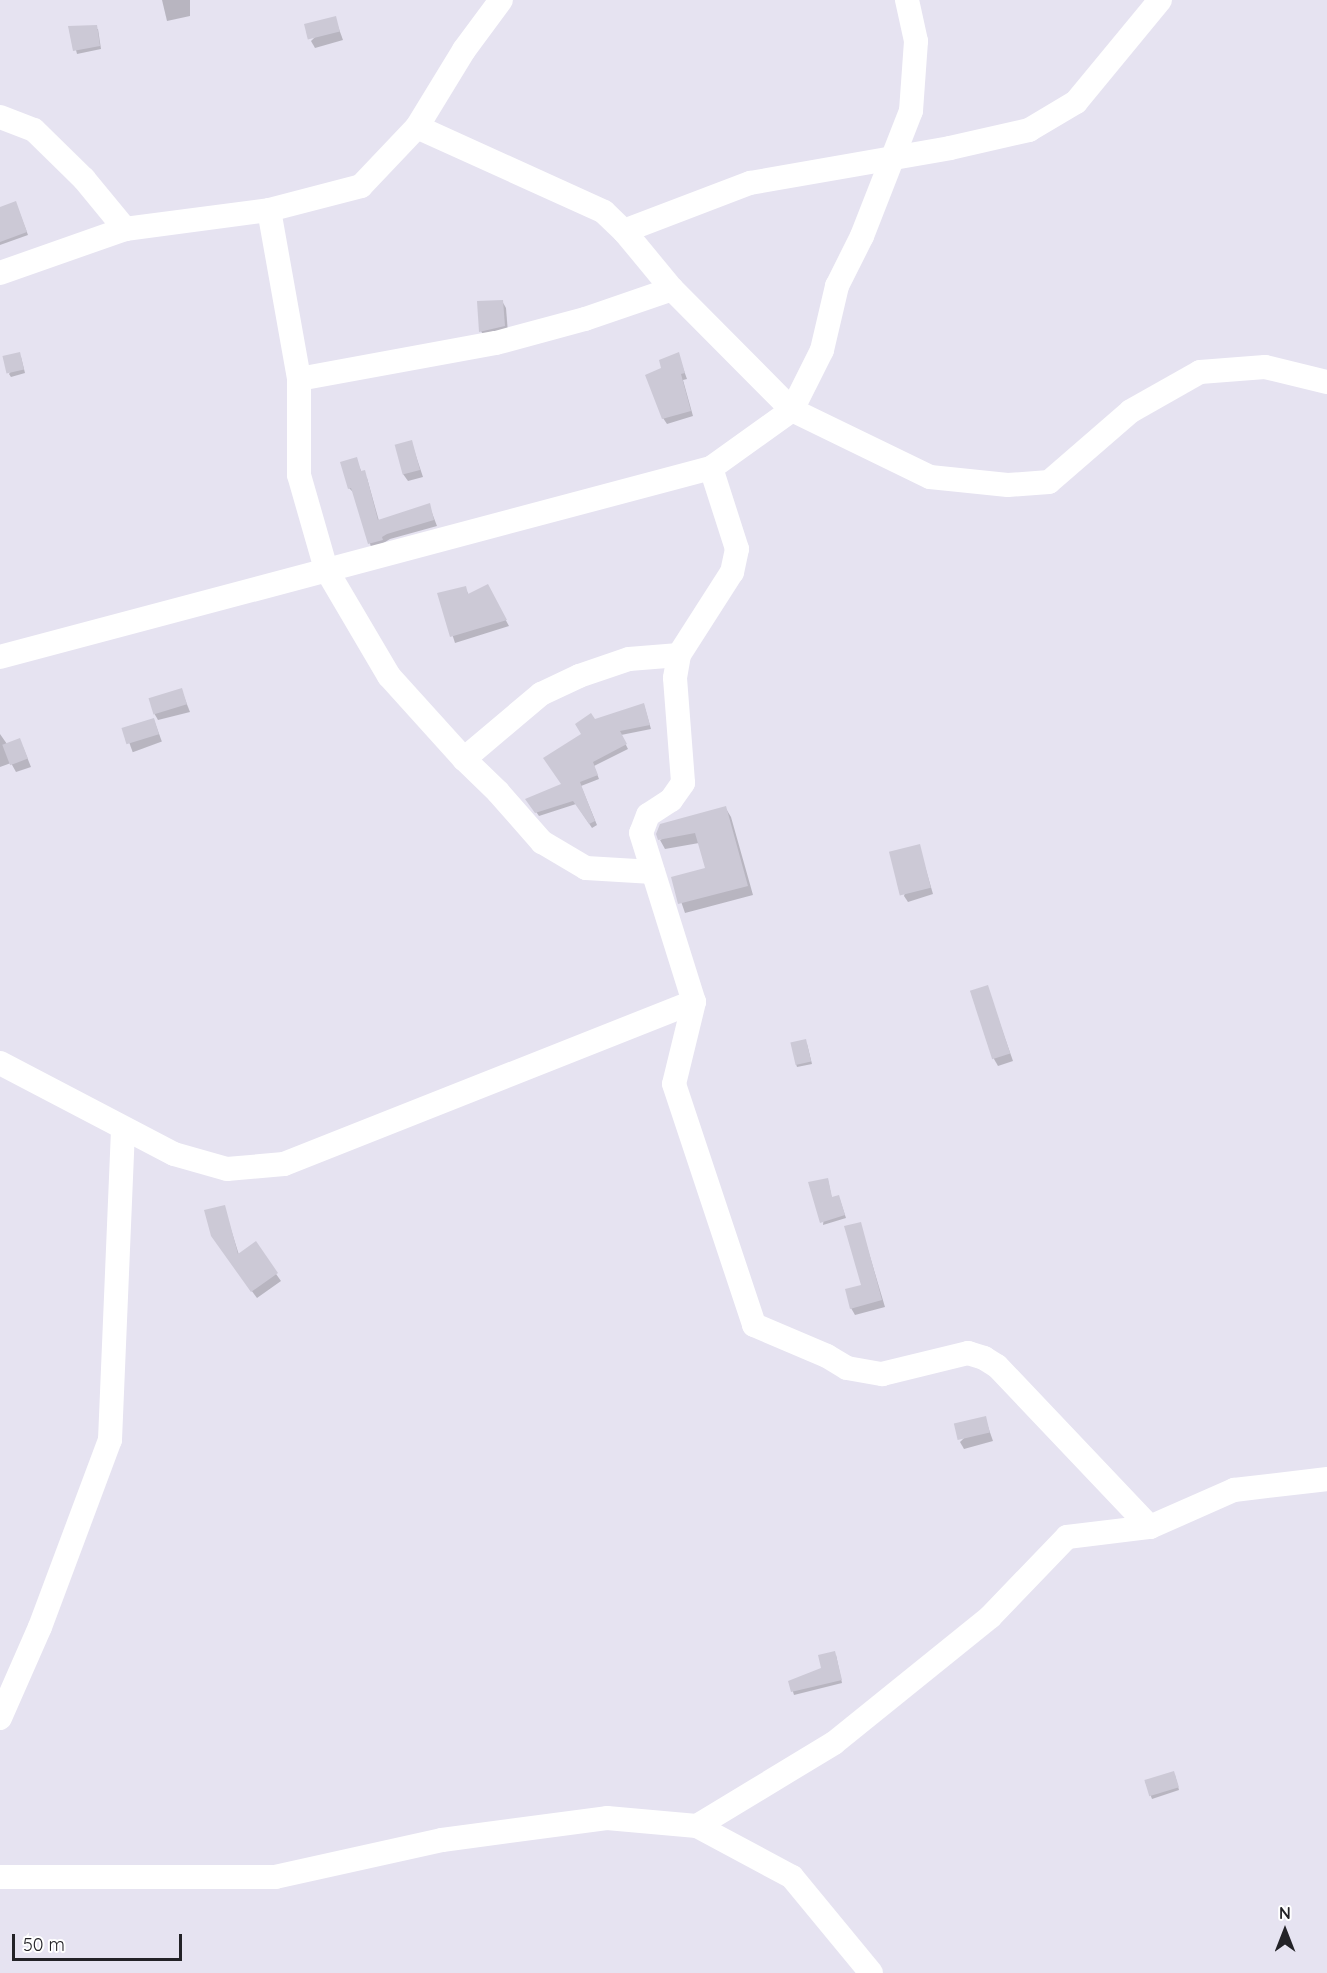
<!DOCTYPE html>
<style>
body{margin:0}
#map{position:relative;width:1327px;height:1973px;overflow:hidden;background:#e6e3f1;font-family:Quicksand,sans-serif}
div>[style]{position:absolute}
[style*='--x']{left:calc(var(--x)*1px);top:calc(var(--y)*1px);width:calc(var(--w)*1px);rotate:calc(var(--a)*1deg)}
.shadow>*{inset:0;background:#0003;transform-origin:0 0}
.building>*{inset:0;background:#ccc9d6;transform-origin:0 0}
.minor>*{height:24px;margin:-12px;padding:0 12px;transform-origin:12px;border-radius:12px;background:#fff}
span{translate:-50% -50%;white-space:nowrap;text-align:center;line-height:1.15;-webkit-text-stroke:4.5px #fff;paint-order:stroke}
.north{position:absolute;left:1255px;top:1901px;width:60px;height:60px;-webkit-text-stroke:4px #fff;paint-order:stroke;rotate:0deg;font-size:16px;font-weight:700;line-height:24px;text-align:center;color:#232227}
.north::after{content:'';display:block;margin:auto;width:21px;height:27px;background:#232227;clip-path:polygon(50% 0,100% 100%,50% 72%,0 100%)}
.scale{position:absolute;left:12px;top:1934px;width:170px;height:27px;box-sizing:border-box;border:3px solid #232227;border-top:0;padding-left:8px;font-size:18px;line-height:21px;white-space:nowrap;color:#232227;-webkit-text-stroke:4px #fff;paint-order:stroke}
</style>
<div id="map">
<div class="shadow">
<i style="clip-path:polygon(162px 0,190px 0,190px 16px,167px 21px)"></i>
<i style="clip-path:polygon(335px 18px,343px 40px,315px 48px,311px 41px)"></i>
<i style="clip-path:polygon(70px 27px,98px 29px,101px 49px,77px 54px)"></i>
<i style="clip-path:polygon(17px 206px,28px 235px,0 245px,0 208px)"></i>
<i style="clip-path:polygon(502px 301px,506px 308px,508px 333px,485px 338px,481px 331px)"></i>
<i style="clip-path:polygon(678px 354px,687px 379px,683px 380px,693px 416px,667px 424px,663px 418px)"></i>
<i style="clip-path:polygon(21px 357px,25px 373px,11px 377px,9px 374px)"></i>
<i style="clip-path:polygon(411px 441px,423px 477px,408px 481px,403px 474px)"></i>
<i style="clip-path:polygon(356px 459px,362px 473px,367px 478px,379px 521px,429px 505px,437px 526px,390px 539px,372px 550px,354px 493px,349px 488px)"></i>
<i style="clip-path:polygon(487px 586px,509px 626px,455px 643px,439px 594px,465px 588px,469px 595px)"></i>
<i style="clip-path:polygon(181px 689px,190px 712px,158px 720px,154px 713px)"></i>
<i style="clip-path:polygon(644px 705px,651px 729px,621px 735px,628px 749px,594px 766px,599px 779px,581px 786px,597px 825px,592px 828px,576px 804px,539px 816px,530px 803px,563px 785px,583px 734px)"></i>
<i style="left:154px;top:720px;width:23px;height:31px;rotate:70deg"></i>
<i style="clip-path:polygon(0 734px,7px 744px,23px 747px,31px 767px,16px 772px,11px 763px,0 767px)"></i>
<i style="clip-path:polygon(725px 807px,731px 817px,753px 895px,685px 913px,673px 878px,706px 869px,699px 843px,665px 849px,660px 840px)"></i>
<i style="clip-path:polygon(919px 846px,933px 894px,908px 902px,904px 896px)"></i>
<i style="clip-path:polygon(987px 987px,1013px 1061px,998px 1066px,994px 1059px)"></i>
<i style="clip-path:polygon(807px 1044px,812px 1064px,797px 1067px,796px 1064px)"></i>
<i style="clip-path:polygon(828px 1180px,832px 1199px,840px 1200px,846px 1218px,823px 1225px)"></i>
<i style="clip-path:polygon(224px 1207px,239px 1255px,255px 1244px,281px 1281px,257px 1298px,217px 1243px)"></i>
<i style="clip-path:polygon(860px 1223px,885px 1307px,855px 1315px,851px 1308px,862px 1286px)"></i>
<i style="clip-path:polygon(985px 1418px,993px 1441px,964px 1449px,960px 1442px)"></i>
<i style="clip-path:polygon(836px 1655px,842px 1683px,794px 1695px,790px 1682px,823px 1669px)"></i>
<i style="clip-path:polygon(1175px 1775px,1179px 1790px,1152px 1799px,1145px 1781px)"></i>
</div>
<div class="building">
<i style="left:336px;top:16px;width:16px;height:33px;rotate:76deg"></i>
<i style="clip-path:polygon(97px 25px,100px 46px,73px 51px,68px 26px)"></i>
<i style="clip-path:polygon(16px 201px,27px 232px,0 242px,0 207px)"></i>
<i style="clip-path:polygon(503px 300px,505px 326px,479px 332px,477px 301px)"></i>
<i style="left:20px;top:352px;width:18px;height:18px;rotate:77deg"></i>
<i style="clip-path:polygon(679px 352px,685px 373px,681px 374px,691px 411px,662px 419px,645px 375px,661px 368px,659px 360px)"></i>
<i style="left:412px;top:440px;width:31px;height:18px;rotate:75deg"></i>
<i style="clip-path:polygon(357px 457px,361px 471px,365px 470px,378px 520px,430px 503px,434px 520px,387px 534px,382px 537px,383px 540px,368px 544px,351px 488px,348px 489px,340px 462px)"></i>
<i style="clip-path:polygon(488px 584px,507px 620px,450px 637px,437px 593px,466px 586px,468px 594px)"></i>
<i style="left:182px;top:688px;width:17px;height:35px;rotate:73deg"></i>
<i style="clip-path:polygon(644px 703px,650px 725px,620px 731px,627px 744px,593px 762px,598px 775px,580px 782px,595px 821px,589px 824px,573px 801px,535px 813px,525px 799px,561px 784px,543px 758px,581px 734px,575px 724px,591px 713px,595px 719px)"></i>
<i style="left:154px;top:718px;width:17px;height:34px;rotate:73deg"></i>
<i style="left:20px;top:738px;width:22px;height:19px;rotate:69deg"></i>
<i style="clip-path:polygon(726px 806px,748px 886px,678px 904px,671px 877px,705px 868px,695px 833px,658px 840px,656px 834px,660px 824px)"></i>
<i style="left:920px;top:844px;width:45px;height:32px;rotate:76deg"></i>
<i style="left:988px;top:985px;width:72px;height:19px;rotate:72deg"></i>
<i style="left:806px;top:1039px;width:23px;height:16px;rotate:77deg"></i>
<i style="clip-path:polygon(828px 1178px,832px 1197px,839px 1195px,845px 1215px,820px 1223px,808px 1182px)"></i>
<i style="clip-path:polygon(225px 1205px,238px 1254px,256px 1241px,278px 1273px,251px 1292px,211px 1236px,204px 1210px)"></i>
<i style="clip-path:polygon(861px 1222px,882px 1300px,850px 1309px,845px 1289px,861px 1285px,844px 1226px)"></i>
<i style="left:986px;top:1416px;width:17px;height:33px;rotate:77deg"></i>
<i style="clip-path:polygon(835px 1651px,842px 1680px,791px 1692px,788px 1681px,821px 1668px,818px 1655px)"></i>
<i style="left:1174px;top:1771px;width:17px;height:31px;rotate:73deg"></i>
</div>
<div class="minor">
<i style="--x:0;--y:117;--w:36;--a:21"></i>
<i style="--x:34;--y:130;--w:70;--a:44.4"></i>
<i style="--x:84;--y:179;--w:65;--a:50.6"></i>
<i style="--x:417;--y:127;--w:90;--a:-58.6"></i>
<i style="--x:464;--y:50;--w:62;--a:-53.5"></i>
<i style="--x:269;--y:210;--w:172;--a:79.9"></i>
<i style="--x:299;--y:379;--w:96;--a:90"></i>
<i style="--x:299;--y:475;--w:98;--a:74"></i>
<i style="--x:326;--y:569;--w:124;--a:59.5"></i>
<i style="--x:389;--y:676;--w:112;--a:47.9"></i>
<i style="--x:464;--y:759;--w:47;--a:44.1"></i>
<i style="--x:498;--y:792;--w:67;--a:48.7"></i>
<i style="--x:542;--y:842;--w:51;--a:30.6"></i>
<i style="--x:586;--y:868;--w:67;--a:3.4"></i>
<i style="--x:624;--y:231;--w:135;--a:-20.9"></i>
<i style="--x:750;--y:183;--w:203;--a:-9.9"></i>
<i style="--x:950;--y:148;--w:81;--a:-12.8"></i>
<i style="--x:1029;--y:130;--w:55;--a:-30.8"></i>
<i style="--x:1076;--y:102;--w:132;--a:-50.5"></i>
<i style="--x:0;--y:273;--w:133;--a:-19.4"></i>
<i style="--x:125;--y:229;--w:145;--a:-7.5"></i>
<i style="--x:269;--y:210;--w:95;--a:-14.6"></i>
<i style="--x:361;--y:186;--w:81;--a:-46.5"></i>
<i style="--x:417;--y:127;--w:205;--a:24.4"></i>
<i style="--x:604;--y:212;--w:28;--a:44"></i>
<i style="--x:624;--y:231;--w:75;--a:50.4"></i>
<i style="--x:672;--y:289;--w:170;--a:45.2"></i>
<i style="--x:792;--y:410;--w:153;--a:25.9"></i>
<i style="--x:930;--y:477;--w:78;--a:5.9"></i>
<i style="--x:1008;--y:485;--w:41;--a:-4.2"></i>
<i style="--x:1049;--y:482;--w:108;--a:-40.9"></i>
<i style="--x:1131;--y:411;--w:79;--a:-29.5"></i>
<i style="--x:1200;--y:372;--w:65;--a:-4.4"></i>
<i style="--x:1265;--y:367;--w:64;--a:13.6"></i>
<i style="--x:299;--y:379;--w:200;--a:-10.4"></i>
<i style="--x:496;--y:343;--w:92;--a:-15.1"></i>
<i style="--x:585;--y:319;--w:92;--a:-19"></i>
<i style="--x:711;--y:468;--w:85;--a:72.2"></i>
<i style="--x:737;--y:549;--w:24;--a:102"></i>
<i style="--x:732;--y:572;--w:98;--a:122.6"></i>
<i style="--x:679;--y:655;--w:23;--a:100"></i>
<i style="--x:675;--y:678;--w:105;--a:85.6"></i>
<i style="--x:683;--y:783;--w:21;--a:125"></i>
<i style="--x:671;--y:800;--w:27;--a:147"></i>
<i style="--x:648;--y:815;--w:19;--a:111"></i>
<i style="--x:641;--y:833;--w:177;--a:72.6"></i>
<i style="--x:694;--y:1002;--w:84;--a:103.7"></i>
<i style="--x:674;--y:1084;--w:254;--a:71.6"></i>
<i style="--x:754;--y:1325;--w:79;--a:23"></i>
<i style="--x:827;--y:1356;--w:23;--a:31"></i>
<i style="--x:847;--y:1368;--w:36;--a:10"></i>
<i style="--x:882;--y:1374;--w:89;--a:-13.7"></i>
<i style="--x:968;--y:1353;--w:17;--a:17"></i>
<i style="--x:984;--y:1358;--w:15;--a:32"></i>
<i style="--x:997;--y:1366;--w:222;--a:46.5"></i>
<i style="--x:0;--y:657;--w:736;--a:-14.89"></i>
<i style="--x:711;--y:468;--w:100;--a:-35.6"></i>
<i style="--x:792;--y:410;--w:67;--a:-63.4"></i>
<i style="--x:822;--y:350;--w:66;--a:-76.8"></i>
<i style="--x:837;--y:286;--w:56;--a:-63.4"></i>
<i style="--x:862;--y:236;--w:134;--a:-68.6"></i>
<i style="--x:911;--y:111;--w:70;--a:-85.9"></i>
<i style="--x:916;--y:41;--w:42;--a:-102.4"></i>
<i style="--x:464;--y:759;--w:101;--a:-40.2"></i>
<i style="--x:541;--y:694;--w:42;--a:-25.3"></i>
<i style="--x:579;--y:676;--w:53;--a:-18.8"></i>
<i style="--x:629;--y:659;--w:50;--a:-4.6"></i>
<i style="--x:0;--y:1063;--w:196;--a:27.6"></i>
<i style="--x:174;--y:1154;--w:55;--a:15.8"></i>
<i style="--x:227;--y:1169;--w:57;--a:-5"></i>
<i style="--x:284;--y:1164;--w:441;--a:-21.6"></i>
<i style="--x:0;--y:1718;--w:99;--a:-66.3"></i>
<i style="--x:40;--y:1627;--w:200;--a:-69.5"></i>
<i style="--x:110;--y:1440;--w:311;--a:-87.6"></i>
<i style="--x:697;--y:1826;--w:160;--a:-31.2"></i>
<i style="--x:834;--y:1743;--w:201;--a:-38.9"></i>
<i style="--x:990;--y:1617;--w:111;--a:-46.1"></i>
<i style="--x:1067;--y:1537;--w:84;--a:-6.9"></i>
<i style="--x:1150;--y:1527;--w:92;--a:-23.8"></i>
<i style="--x:1234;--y:1490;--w:94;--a:-6.7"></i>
<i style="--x:0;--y:1877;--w:275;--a:0"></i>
<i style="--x:275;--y:1877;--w:171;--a:-12.5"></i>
<i style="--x:442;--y:1840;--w:166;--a:-7.6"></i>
<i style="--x:607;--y:1818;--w:90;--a:5.1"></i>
<i style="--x:697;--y:1826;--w:108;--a:28.2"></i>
<i style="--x:792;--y:1877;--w:124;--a:50.5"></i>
</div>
<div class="north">N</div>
<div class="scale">50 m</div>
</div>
